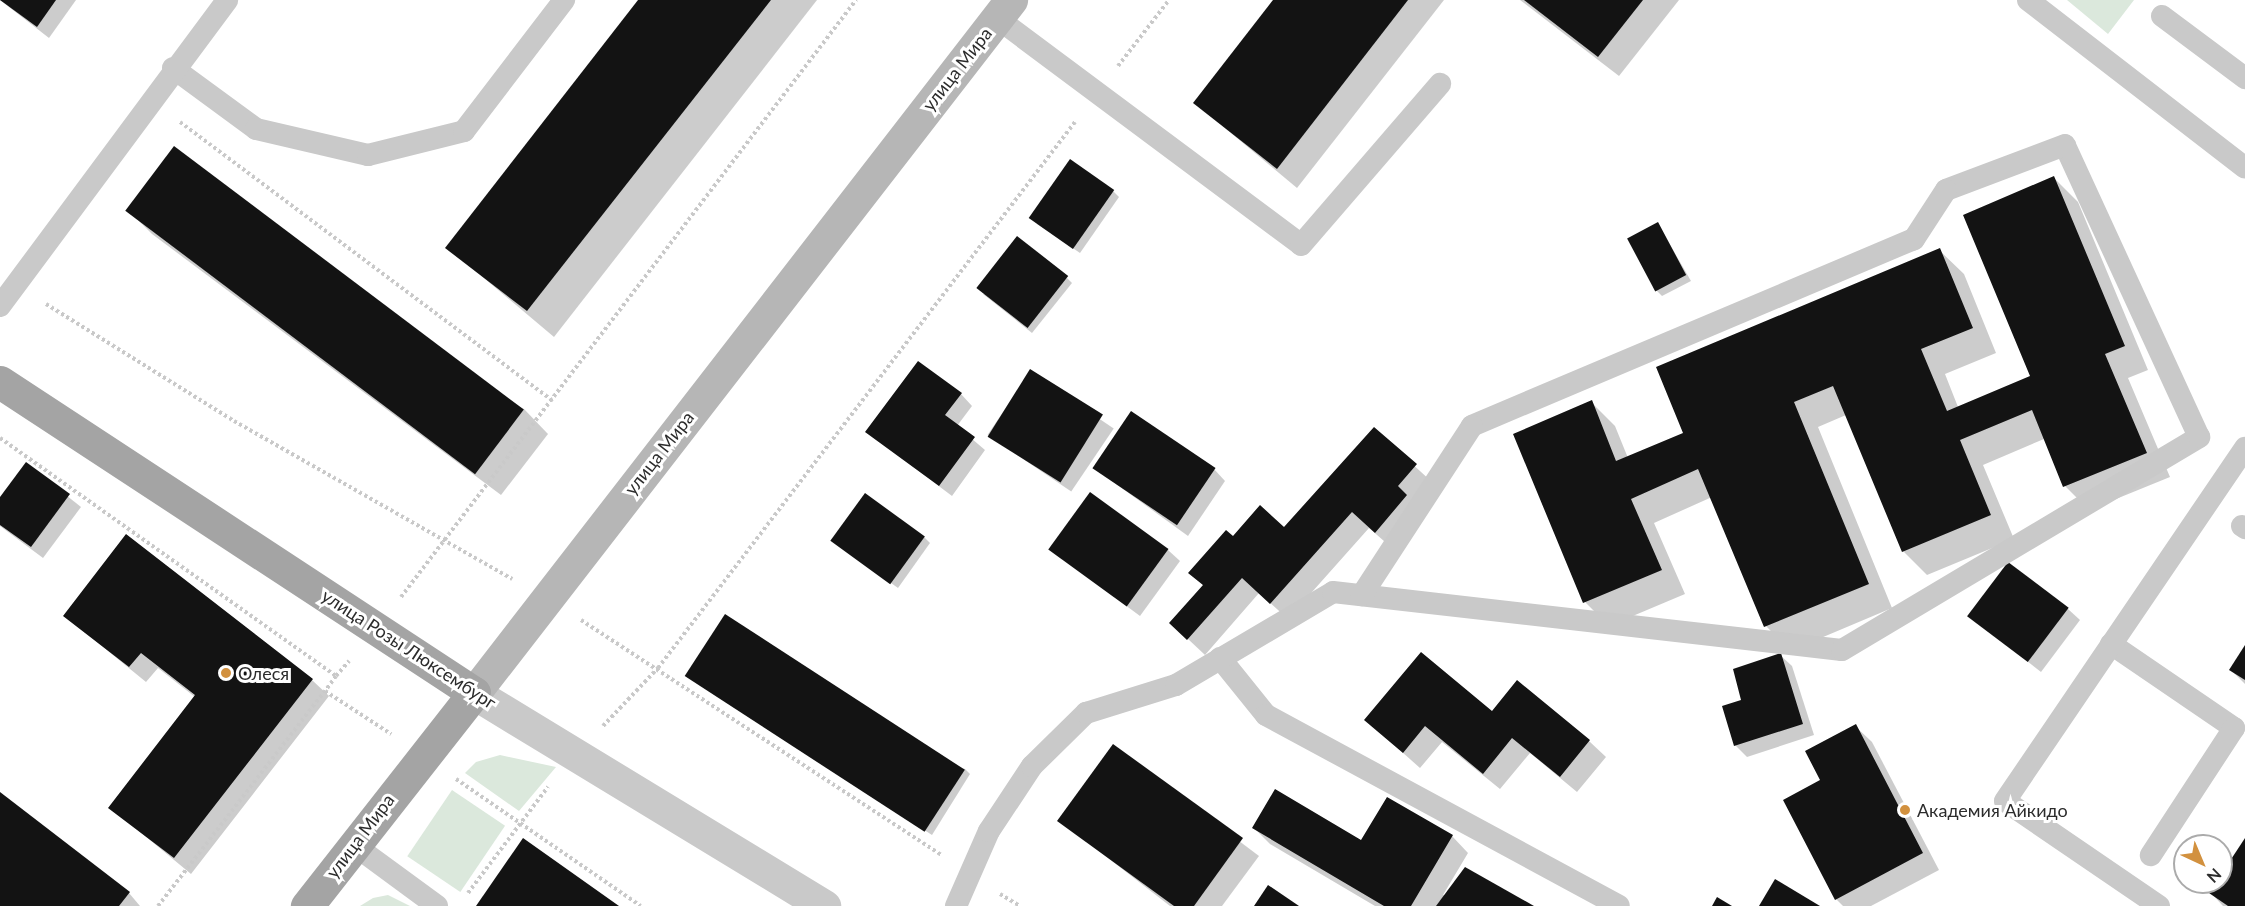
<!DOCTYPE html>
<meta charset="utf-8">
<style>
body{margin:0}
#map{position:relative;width:2245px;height:906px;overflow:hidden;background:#fff;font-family:Lato,sans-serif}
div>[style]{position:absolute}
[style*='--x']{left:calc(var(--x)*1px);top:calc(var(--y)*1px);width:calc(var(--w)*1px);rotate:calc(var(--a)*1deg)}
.green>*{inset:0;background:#dbe8dc;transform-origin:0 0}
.shadow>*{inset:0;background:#0003;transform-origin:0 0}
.building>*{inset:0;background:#131313;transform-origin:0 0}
.path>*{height:4px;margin-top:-2px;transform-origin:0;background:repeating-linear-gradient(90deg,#c9c9c9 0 3px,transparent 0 6px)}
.service>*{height:22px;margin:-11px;padding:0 11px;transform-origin:11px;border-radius:11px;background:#c9c9c9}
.tertiary>*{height:33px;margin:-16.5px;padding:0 16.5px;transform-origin:16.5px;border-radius:16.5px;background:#c9c9c9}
.secondary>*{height:33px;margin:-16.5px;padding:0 16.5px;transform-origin:16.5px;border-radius:16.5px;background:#b6b6b6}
.primary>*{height:33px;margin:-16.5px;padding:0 16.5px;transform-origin:16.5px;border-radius:16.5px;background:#a4a4a4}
.dots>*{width:16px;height:16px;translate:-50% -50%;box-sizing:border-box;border:3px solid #fff;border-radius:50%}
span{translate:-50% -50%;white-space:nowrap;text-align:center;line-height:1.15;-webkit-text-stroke:6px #fff;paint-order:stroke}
.street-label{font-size:18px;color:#2c2c2c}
.poi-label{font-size:18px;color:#2c2c2c}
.left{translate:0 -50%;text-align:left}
.north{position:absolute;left:2173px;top:834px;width:60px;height:60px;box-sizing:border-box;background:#fff;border:2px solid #ababab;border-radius:50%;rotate:136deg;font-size:16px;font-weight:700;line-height:24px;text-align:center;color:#2c2c2c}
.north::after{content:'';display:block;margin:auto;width:21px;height:27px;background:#d2913f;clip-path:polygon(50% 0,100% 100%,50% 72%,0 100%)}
</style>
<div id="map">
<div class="green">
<i style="clip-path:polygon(2067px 0,2134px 0,2108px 34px)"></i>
<i style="clip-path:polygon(500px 755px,556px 767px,519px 811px,465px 773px,476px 762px)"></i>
<i style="left:452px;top:790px;width:64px;height:80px;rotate:34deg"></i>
<i style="clip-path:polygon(388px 895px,410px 906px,360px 906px,373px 898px)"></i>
</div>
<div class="shadow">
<i style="clip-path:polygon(0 0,76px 0,49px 38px)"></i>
<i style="clip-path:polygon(640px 0,817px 0,554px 337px,447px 247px)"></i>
<i style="clip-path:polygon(1275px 0,1444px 0,1297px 188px,1195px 103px)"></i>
<i style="clip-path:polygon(1520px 0,1679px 0,1619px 76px)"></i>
<i style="clip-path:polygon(2054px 178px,2078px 202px,2148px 370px,2128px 378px,2170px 477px,2089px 510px,2065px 486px,2044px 439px,1983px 465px,2014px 539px,1927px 575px,1903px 551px,1846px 415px,1818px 427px,1892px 608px,1790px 651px,1766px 626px,1712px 497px,1654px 523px,1685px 594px,1609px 626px,1585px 602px,1591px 402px,1615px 426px,1628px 458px,1685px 434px,1939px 250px,1964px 274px,1996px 353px,1945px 374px,1958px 407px,2032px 377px)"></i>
<i style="clip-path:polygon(1113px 191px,1119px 197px,1080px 253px,1037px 224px)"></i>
<i style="clip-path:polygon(128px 210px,524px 409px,548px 434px,501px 495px,152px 234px)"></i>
<i style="clip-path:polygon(1658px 224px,1691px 281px,1662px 296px,1656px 290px)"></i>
<i style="clip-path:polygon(1067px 278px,1072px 283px,1032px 333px,983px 294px)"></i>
<i style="left:1030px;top:372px;width:101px;height:76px;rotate:34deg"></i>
<i style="clip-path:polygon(961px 394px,972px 406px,957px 426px,985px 450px,952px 496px,867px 432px)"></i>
<i style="clip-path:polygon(1374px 429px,1432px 482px,1392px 548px,1369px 528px,1288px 619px,1259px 593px,1205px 655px,1171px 623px,1204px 586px,1190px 573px,1233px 538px,1285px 529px)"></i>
<i style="clip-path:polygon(27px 464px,81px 507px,43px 558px,0 526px,0 499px)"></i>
<i style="clip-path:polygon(1094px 468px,1214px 469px,1225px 481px,1188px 536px)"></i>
<i style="clip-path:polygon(924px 537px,930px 543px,898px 588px,839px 546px)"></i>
<i style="clip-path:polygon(1051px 550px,1168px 550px,1180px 561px,1140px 616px)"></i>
<i style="clip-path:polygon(2068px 609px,2080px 620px,2041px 672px,1969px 616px)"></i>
<i style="clip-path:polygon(65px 616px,312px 680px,329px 696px,191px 874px,110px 807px,195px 697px,158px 668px,146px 682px)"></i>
<i style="clip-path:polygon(2245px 647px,2245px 684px,2231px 670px)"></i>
<i style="clip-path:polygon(1780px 655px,1792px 666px,1814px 735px,1747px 757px,1735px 745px,1743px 701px)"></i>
<i style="clip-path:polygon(687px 676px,965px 769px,970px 774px,932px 835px)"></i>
<i style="clip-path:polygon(1492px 713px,1589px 741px,1606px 757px,1577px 792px,1530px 753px,1500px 789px,1442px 742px,1420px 768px,1366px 720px)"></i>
<i style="clip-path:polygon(1855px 726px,1872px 742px,1939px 870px,1871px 906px,1843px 906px,1836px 899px,1822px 781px)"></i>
<i style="clip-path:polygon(1113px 746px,1259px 856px,1222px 906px,1170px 906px,1059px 820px)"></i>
<i style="clip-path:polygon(0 794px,129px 893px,140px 906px,0 906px)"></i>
<i style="clip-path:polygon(1254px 828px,1362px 842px,1452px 836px,1468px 853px,1443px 895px,1531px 906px,1375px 906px,1270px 844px)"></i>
<i style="clip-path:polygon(2245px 841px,2245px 906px,2223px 906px,2211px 893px)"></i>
</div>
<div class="building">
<i style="clip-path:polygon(0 0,56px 0,37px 27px)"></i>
<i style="clip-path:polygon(638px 0,771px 0,527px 311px,445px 248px)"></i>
<i style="clip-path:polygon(1273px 0,1408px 0,1277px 169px,1193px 103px)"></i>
<i style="clip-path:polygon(1524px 0,1643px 0,1598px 57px)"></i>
<i style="left:174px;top:146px;width:438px;height:81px;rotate:37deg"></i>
<i style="left:1070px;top:159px;width:54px;height:72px;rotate:35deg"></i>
<i style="clip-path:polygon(2054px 176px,2125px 346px,2105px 354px,2147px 453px,2063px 487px,2032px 410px,1960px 440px,1991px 515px,1902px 552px,1833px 386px,1794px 402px,1869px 584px,1764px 627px,1698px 469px,1631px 499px,1662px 570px,1583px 603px,1513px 434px,1592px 400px,1616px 461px,1683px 433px,1656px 367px,1940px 248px,1973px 328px,1921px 349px,1947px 411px,2030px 376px,1963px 215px)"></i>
<i style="left:1658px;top:222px;width:60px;height:35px;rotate:62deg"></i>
<i style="left:1017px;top:236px;width:65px;height:66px;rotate:38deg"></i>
<i style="clip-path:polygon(918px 361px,962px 393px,945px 415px,975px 437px,939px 486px,865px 432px)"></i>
<i style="left:1030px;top:369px;width:86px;height:80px;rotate:32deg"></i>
<i style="left:1131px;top:411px;width:102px;height:69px;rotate:34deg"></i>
<i style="clip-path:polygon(1374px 427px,1417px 464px,1398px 486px,1407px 495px,1375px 533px,1352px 512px,1270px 604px,1242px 578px,1187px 640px,1169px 623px,1203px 585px,1188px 573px,1226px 530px,1233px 536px,1260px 505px,1284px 527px)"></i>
<i style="clip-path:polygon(26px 462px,70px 494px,31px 547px,0 525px,0 497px)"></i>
<i style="left:1090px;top:492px;width:97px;height:71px;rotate:36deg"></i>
<i style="left:865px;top:493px;width:74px;height:59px;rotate:36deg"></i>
<i style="clip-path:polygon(126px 534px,313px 679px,174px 858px,108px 808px,195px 695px,141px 653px,129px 667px,63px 616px)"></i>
<i style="left:2008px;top:562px;width:76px;height:68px;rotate:37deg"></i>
<i style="left:725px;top:614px;width:286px;height:74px;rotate:33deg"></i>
<i style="clip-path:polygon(2245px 645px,2245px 680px,2229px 670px)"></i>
<i style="clip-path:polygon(1421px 652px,1492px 711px,1517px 680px,1590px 740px,1560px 777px,1512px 738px,1483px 774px,1425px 726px,1403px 753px,1364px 720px)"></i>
<i style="clip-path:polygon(1781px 653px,1803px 724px,1734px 746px,1722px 706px,1741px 700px,1733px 669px)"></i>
<i style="clip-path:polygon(1856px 724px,1923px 853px,1835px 900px,1783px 800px,1820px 780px,1805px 751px)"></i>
<i style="clip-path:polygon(1113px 744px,1243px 838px,1194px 906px,1174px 906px,1057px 821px)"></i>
<i style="clip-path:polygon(1275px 789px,1361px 840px,1387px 797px,1453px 835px,1411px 906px,1384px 906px,1252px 828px)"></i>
<i style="clip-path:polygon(0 792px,130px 892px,119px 906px,0 906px)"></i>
<i style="clip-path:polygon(523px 838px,619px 906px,476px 906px)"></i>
<i style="clip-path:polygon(2245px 838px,2245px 906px,2228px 906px,2209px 893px)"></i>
<i style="clip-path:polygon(1465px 867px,1534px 906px,1436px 906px)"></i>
<i style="clip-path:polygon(1775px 879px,1820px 906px,1759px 906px)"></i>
<i style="clip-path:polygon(1268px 885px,1299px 906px,1254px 906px)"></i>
<i style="clip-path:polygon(1717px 897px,1732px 906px,1712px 906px)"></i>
</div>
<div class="path">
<i style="--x:1118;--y:66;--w:83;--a:-52.3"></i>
<i style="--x:180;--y:122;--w:464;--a:36.8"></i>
<i style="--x:46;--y:304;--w:221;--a:31.9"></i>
<i style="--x:234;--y:421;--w:320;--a:29.6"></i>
<i style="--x:0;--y:438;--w:412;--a:35.3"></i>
<i style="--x:336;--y:676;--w:19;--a:126"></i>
<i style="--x:325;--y:691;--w:79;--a:33.1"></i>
<i style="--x:401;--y:597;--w:751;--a:-52.69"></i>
<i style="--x:581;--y:620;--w:430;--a:33.1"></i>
<i style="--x:336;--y:676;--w:20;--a:-49"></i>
<i style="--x:603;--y:726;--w:80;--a:-46.5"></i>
<i style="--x:658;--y:668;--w:687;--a:-52.63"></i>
<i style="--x:456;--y:779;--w:224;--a:34.5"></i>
<i style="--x:468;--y:893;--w:133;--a:-53"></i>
<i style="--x:1000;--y:894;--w:23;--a:31"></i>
<i style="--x:158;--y:906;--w:272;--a:-52.2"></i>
</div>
<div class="service">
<i style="--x:2028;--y:0;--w:274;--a:37.7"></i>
<i style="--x:2162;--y:16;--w:104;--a:36.8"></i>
<i style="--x:997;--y:18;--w:379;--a:36.7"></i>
<i style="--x:1301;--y:245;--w:213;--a:-49.2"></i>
<i style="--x:173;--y:68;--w:103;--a:36.3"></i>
<i style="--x:256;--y:129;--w:115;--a:13.1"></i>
<i style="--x:368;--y:155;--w:99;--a:-14"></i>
<i style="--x:464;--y:131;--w:165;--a:-52.6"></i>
<i style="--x:0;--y:306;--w:381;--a:-53.4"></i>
<i style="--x:2242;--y:526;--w:4;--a:34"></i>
<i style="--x:2111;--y:644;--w:149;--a:34.3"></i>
<i style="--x:2234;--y:728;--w:152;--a:123.2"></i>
<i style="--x:1220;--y:658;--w:73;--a:51.1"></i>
<i style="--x:1266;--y:715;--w:401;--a:28.4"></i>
<i style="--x:354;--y:845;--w:103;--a:36.3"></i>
<i style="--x:956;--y:906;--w:82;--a:-66.3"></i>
<i style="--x:989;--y:831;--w:78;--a:-56.5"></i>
<i style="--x:1032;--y:766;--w:76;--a:-44.5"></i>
<i style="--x:1086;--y:713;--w:94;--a:-17.3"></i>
<i style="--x:1176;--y:685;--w:182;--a:-30.6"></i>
<i style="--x:1333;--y:592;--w:512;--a:6.5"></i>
<i style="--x:1842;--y:650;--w:416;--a:-30.8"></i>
<i style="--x:2199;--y:437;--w:321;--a:-114.7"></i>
<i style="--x:2065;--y:145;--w:127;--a:159.3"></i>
<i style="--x:1946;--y:190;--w:59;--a:123.1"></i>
<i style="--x:1914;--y:239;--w:480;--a:157.1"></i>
<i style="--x:1472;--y:426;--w:202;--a:123.1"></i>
<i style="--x:2159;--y:906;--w:186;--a:-145.7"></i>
<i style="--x:2005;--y:801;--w:427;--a:-55.8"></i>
</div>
<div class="tertiary">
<i style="--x:474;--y:693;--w:410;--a:31.3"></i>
</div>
<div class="secondary">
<i style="--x:474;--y:693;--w:877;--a:-52.23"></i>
</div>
<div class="primary">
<i style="--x:0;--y:382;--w:567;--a:33.27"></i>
<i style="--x:474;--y:693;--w:271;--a:128.1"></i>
</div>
<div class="dots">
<i style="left:226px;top:673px;background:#d2913f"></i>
<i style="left:1905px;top:810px;background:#d2913f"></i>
</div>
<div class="street-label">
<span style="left:957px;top:69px;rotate:-52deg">улица Мира</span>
<span style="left:659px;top:453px;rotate:-52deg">улица Мира</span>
<span style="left:409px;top:649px;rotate:33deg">улица Розы Люксембург</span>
<span style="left:360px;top:836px;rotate:-53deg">улица Мира</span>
</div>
<div class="poi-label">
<span class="left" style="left:238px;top:673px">Олеся</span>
<span class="left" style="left:1917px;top:810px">Академия Айкидо</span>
</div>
<div class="north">N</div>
</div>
